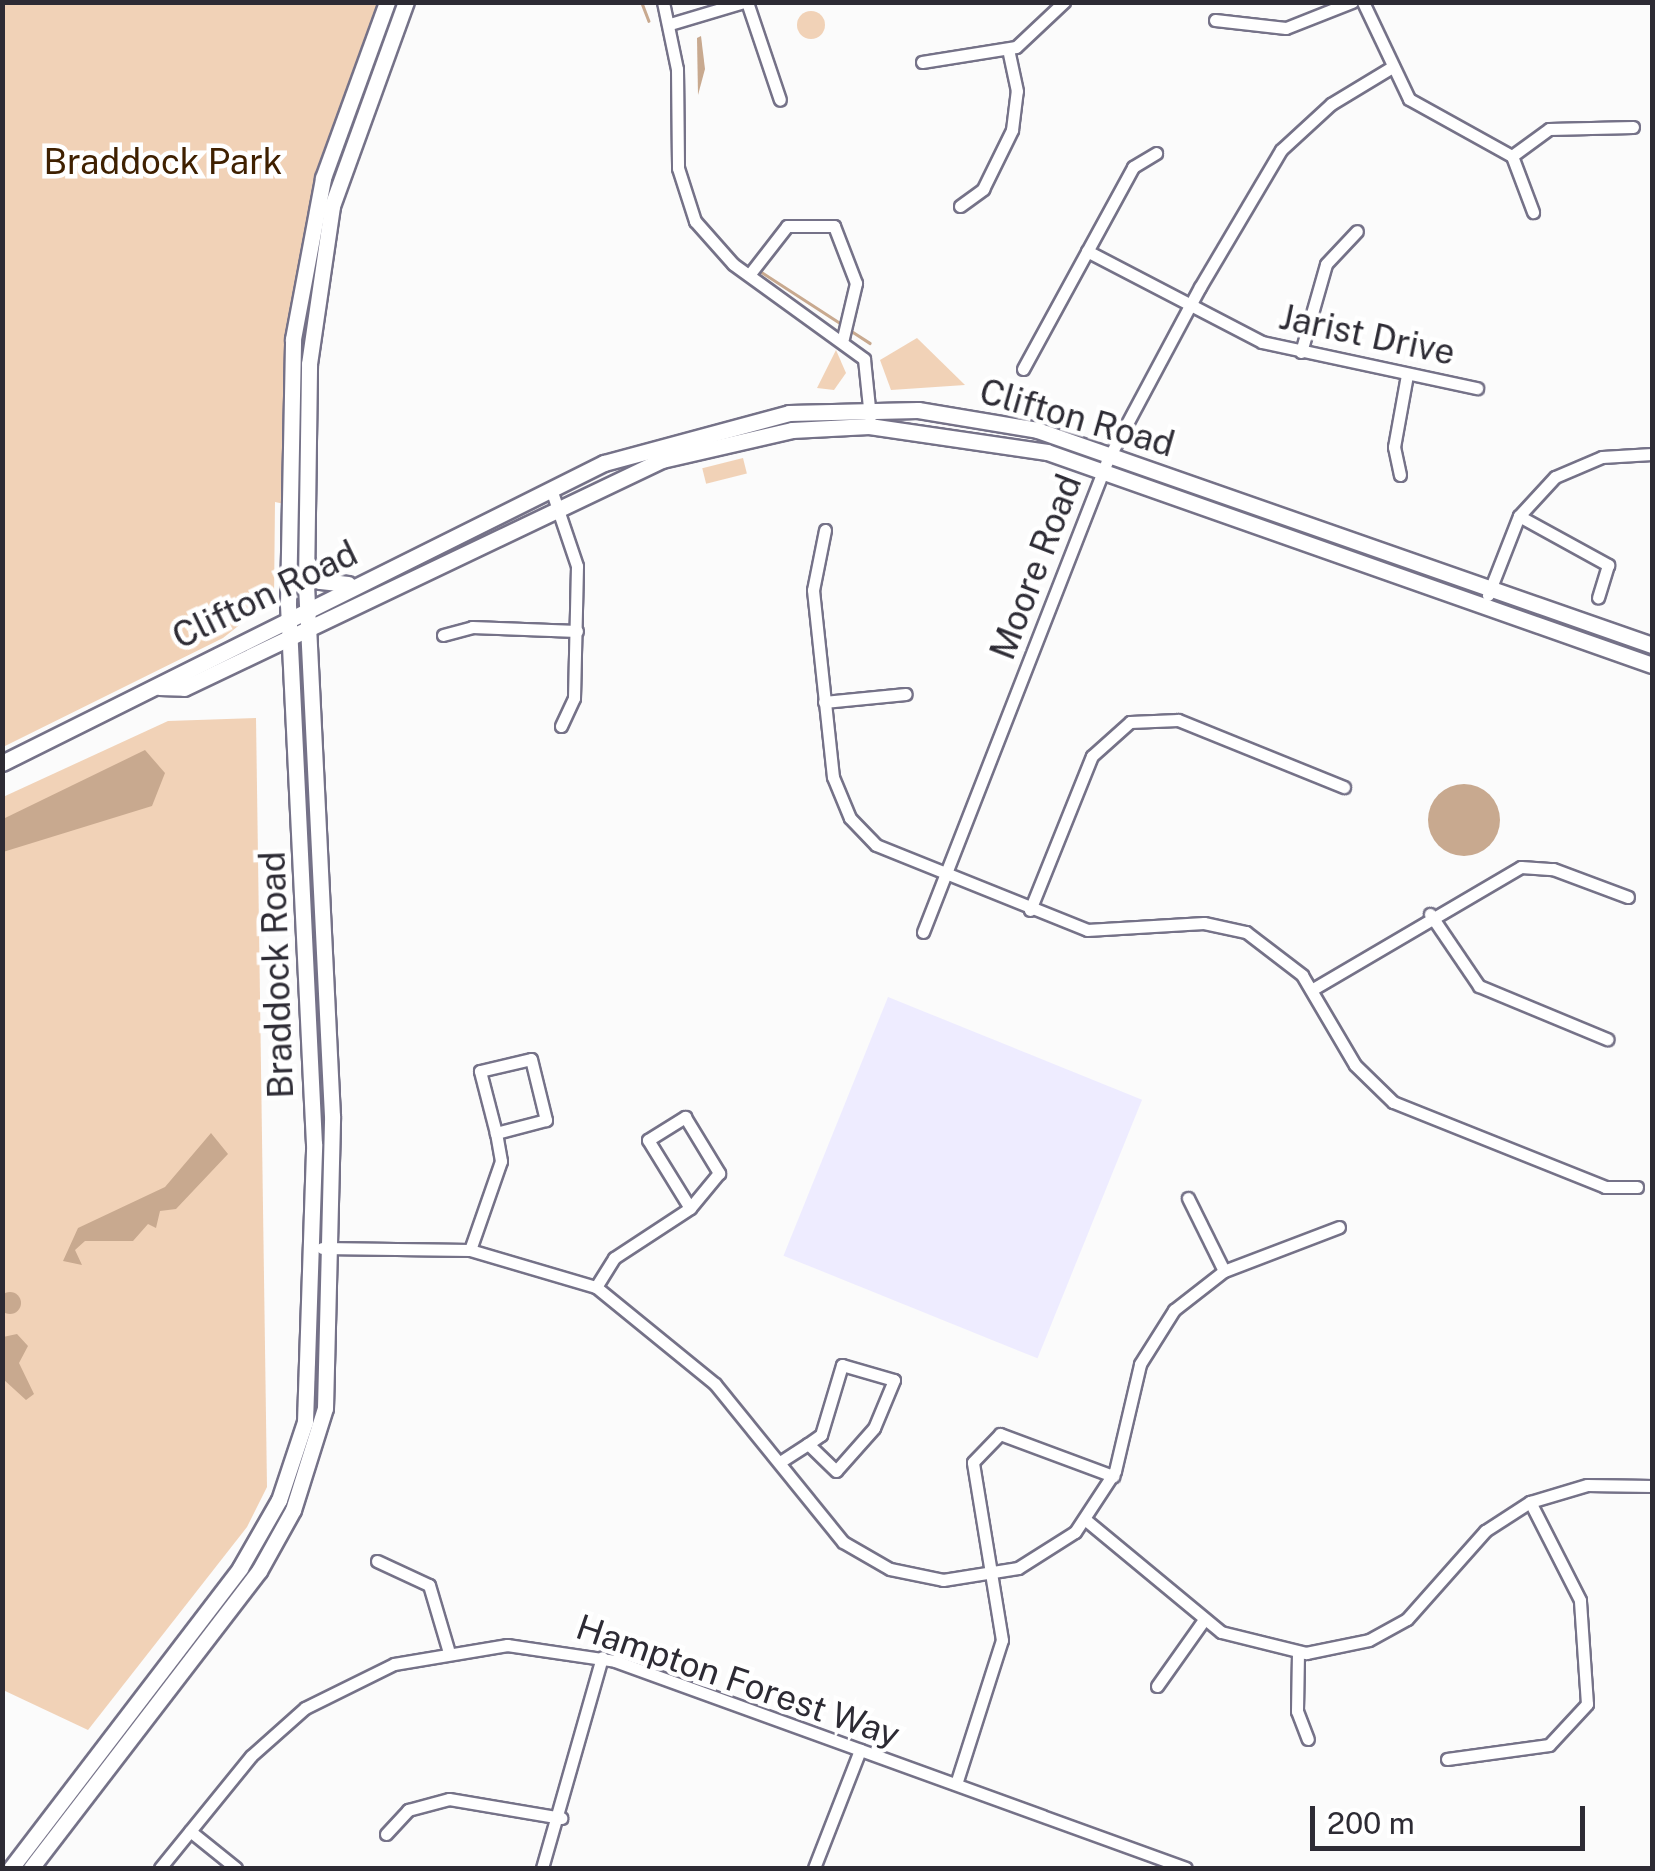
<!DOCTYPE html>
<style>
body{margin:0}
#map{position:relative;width:1655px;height:1871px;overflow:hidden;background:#fbfbfb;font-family:"Public Sans",sans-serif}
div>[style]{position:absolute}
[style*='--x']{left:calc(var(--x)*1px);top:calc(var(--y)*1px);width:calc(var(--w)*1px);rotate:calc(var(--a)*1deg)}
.built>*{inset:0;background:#eeecff;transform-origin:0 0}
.green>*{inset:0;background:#f1d2b7;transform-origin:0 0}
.round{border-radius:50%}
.water>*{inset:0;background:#c8a98f}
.stream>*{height:2.5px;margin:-1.25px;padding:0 1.25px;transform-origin:1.25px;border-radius:1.25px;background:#c8a98f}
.roads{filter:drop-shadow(2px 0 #757288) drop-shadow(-2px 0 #757288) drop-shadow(0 2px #757288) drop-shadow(0 -2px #757288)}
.minor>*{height:11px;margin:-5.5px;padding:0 5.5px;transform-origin:5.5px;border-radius:5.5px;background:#fff}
.major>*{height:15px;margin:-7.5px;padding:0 7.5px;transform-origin:7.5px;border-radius:7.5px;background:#fff}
span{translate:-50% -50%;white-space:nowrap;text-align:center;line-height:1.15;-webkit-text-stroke:9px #fff;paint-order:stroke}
.park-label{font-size:35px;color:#3f2000}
.street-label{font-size:35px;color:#2d2b34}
.frame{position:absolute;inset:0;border:5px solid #2d2b34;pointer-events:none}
.scale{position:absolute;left:1310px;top:1806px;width:275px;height:45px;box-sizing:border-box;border:5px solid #2d2b34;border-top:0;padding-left:12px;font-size:30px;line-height:35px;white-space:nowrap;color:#2d2b34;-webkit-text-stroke:8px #fff;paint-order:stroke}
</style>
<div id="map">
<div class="built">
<i style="left:888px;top:997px;width:274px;height:279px;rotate:22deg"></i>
</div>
<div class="green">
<i style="clip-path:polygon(2px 3px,390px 3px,355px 78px,299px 289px,289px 505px,275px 502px,274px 598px,223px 638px,3px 747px)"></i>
<i class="round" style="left:797px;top:11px;width:28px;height:28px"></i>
<i style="clip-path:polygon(917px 338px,965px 385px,891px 390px,880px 360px)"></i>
<i style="clip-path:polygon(836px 350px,846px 373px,834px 390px,817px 388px)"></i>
<i style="left:743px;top:458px;width:16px;height:42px;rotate:76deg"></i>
<i style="clip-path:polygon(256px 718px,267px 1487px,247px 1527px,88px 1730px,3px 1690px,3px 797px,168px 721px)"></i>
</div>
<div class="water">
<i style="clip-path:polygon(701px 36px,705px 69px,698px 95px,697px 38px)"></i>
<i style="clip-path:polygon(145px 750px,165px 773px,152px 806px,3px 852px,3px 819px)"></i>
<i class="round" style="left:1428px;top:784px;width:72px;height:72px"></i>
<i style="clip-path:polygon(211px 1133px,228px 1154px,176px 1209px,160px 1211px,156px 1228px,148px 1224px,133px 1241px,85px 1241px,75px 1250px,82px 1265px,63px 1261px,78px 1228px,165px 1187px)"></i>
<i class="round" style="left:-1px;top:1292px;width:22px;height:22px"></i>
<i style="clip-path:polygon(17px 1334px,28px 1346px,19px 1363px,34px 1394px,26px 1400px,3px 1379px,3px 1337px)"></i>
</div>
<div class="stream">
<i style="--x:642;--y:3;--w:19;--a:69"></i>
<i style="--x:760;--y:271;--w:95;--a:33"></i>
<i style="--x:853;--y:332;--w:20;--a:33"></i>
<i style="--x:2;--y:1256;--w:14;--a:90"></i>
</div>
<div class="roads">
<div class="minor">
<i style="--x:663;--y:2;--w:68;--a:78.2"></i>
<i style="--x:677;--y:69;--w:99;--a:89.4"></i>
<i style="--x:678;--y:168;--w:56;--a:72.2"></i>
<i style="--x:695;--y:221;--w:57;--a:48.5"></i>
<i style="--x:733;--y:264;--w:162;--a:35.9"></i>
<i style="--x:864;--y:359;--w:58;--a:84.1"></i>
<i style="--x:747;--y:2;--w:103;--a:71.4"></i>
<i style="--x:1363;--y:2;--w:107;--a:64.6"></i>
<i style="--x:1409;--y:99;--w:118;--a:29"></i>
<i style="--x:1512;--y:156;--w:60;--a:69.4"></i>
<i style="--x:1215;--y:20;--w:71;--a:6.4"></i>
<i style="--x:1286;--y:28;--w:71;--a:-21.5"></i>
<i style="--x:670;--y:24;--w:77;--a:-16.6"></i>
<i style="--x:922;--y:62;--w:95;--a:-9.1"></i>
<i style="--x:1016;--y:47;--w:66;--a:-43.2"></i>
<i style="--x:1512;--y:156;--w:46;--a:-36.1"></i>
<i style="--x:1549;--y:129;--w:84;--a:-1.4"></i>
<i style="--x:960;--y:206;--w:29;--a:-36"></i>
<i style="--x:983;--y:189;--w:66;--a:-63.8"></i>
<i style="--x:1012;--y:130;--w:39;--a:-83"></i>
<i style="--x:1017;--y:91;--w:43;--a:-102.1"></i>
<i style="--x:1087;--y:251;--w:197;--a:27.5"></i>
<i style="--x:1262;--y:342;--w:220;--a:12.1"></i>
<i style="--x:749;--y:275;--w:62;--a:-52.2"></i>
<i style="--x:787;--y:226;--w:47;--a:0"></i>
<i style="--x:834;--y:226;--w:61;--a:68.9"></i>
<i style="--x:856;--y:283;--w:57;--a:103.3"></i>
<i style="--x:1301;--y:352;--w:91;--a:-74.1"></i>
<i style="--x:1326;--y:264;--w:45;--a:-46.8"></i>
<i style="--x:1023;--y:369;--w:230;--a:-61.4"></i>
<i style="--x:1133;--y:167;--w:27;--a:-31"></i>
<i style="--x:1400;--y:475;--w:29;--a:-102"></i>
<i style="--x:1394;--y:447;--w:73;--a:-79.8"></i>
<i style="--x:551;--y:489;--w:81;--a:71.3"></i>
<i style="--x:577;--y:566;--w:132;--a:91.3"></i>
<i style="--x:574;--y:698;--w:31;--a:115"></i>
<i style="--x:1519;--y:516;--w:102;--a:28.8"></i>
<i style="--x:1608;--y:565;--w:34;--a:107"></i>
<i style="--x:825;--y:530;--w:61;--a:101.3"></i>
<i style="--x:813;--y:590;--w:188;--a:83.9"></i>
<i style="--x:833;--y:777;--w:44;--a:67.5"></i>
<i style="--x:850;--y:818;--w:37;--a:46"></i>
<i style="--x:876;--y:845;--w:227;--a:21.9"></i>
<i style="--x:1087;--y:930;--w:117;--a:-3.4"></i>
<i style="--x:1204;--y:923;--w:43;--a:12.1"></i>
<i style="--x:1246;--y:932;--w:71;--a:37.5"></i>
<i style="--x:1302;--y:975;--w:104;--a:59.5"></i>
<i style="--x:1355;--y:1065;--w:53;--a:44.2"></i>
<i style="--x:1393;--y:1102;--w:228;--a:21.8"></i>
<i style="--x:1605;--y:1187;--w:32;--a:0"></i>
<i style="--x:1488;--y:595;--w:85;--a:-68.6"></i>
<i style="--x:1519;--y:516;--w:53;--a:-47.3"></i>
<i style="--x:1555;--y:477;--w:51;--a:-23.1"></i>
<i style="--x:1602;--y:457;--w:50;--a:-3.4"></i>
<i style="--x:443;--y:635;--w:30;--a:-15"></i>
<i style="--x:472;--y:627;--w:105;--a:2.2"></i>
<i style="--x:824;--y:702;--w:82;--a:-5.6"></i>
<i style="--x:1030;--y:910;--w:166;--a:-68.1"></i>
<i style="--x:1092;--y:756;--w:51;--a:-41.8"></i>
<i style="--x:1130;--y:722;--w:48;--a:-2.4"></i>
<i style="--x:1178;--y:720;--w:179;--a:22"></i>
<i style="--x:1430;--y:914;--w:87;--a:55.8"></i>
<i style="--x:1479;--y:986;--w:139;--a:22.5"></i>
<i style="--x:923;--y:932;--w:506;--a:-68.66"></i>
<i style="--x:1107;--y:461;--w:197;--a:-61.9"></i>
<i style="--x:1200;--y:287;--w:159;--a:-59.4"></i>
<i style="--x:1281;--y:150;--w:68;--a:-42.6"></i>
<i style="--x:1331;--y:104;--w:71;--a:-31.2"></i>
<i style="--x:1313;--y:989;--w:241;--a:-30.4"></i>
<i style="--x:1521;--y:867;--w:32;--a:4"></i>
<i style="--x:1553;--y:869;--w:80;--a:20.5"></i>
<i style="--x:531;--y:1059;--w:63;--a:76.2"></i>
<i style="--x:546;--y:1120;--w:52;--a:165.4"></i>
<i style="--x:496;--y:1133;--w:64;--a:-104.5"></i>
<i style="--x:480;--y:1071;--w:52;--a:-13.2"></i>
<i style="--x:685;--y:1117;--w:66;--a:58.7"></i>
<i style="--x:719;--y:1173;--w:45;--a:129.6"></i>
<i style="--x:690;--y:1208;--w:80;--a:-121.7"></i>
<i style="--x:648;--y:1140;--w:44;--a:-31.9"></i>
<i style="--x:1188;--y:1198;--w:81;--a:63.7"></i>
<i style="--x:322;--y:1248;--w:148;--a:0.8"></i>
<i style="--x:470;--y:1250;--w:131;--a:16.4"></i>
<i style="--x:596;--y:1287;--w:154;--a:39.2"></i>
<i style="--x:715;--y:1384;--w:203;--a:51"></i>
<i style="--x:843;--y:1542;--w:54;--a:29.9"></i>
<i style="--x:890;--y:1569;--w:54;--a:11.7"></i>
<i style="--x:943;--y:1580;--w:76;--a:-9.1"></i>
<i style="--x:1018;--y:1568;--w:67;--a:-32.3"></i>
<i style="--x:1075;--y:1532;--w:73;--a:-56.7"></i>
<i style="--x:1115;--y:1471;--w:110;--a:-76.8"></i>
<i style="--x:1140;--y:1364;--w:64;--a:-57.8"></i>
<i style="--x:1174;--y:1310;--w:63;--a:-38"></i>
<i style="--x:1224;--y:1271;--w:123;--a:-20.9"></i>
<i style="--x:470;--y:1250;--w:94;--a:-70.8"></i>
<i style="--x:501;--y:1161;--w:28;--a:-100"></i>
<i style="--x:596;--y:1287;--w:34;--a:-58"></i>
<i style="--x:614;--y:1258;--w:91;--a:-33.3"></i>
<i style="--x:842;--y:1365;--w:54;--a:16.1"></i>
<i style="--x:894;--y:1380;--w:52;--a:112.6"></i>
<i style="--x:874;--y:1428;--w:57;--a:131.5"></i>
<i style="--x:836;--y:1471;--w:39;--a:-136"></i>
<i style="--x:808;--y:1444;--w:16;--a:-35"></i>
<i style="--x:821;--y:1435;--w:73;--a:-73.3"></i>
<i style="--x:780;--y:1462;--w:33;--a:-33"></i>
<i style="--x:1087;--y:1521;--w:174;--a:39.6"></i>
<i style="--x:1221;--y:1632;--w:88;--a:13.9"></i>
<i style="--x:1306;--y:1653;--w:64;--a:-11.7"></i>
<i style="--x:1369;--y:1640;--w:43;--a:-28.9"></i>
<i style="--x:1407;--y:1619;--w:118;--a:-48.4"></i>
<i style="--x:1485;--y:1531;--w:54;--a:-32.8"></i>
<i style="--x:1530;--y:1502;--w:59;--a:-16.6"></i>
<i style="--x:1587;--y:1485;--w:65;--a:0.9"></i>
<i style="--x:377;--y:1561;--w:57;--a:24.8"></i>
<i style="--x:429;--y:1585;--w:67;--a:73.5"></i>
<i style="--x:1298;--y:1653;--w:58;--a:91"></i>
<i style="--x:1297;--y:1711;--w:30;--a:69"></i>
<i style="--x:1157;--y:1686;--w:80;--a:-54.7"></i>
<i style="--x:1447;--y:1759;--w:103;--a:-7.8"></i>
<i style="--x:1549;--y:1745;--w:56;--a:-47.2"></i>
<i style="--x:1587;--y:1704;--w:104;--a:-93.9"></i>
<i style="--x:1580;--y:1600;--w:110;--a:-117"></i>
<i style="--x:956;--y:1784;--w:151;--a:-72.3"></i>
<i style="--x:1002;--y:1640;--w:180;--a:-99.3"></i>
<i style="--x:973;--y:1462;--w:39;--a:-46"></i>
<i style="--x:1000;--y:1434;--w:121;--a:20.4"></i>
<i style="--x:190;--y:1831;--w:59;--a:38.8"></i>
<i style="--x:386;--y:1834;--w:33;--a:-47"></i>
<i style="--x:408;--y:1810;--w:42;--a:-15"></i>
<i style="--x:449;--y:1799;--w:114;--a:9.6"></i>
<i style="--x:160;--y:1868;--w:144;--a:-50.9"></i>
<i style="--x:251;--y:1756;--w:72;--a:-41.6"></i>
<i style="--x:305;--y:1708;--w:99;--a:-26.3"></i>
<i style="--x:394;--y:1664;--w:115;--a:-9.5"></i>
<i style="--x:507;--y:1645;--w:109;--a:8.4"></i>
<i style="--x:615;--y:1661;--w:607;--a:19.93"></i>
<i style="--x:542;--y:1868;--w:219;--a:-74.1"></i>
<i style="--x:814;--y:1868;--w:127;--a:-68.7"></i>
</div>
<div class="major">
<i style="--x:307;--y:562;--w:23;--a:56"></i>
<i style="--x:320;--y:581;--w:28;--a:6"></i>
<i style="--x:159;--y:687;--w:25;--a:2"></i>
<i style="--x:184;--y:688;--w:530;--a:-25.5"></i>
<i style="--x:662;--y:460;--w:133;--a:-13"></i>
<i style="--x:792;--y:430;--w:77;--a:-3"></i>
<i style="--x:869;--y:426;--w:180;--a:8.3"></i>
<i style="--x:1047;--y:452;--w:641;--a:19.4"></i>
<i style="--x:2;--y:763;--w:673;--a:-26.49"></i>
<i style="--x:604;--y:463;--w:192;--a:-15.1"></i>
<i style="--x:789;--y:413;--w:129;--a:-1.3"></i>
<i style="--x:918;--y:410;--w:121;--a:9.5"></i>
<i style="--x:1037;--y:430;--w:651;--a:19.27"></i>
<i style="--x:11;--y:1868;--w:377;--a:-52.6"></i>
<i style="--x:240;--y:1568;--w:78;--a:-60.2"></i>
<i style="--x:279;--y:1500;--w:82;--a:-71.6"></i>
<i style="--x:305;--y:1422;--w:278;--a:-88.1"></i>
<i style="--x:314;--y:1144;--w:541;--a:-92.76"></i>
<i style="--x:288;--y:604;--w:265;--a:-88.9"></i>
<i style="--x:293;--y:339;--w:164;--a:-79.4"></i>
<i style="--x:323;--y:178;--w:187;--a:-70"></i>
<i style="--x:31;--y:1868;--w:374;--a:-52.5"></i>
<i style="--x:259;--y:1571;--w:70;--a:-60.9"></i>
<i style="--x:293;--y:1510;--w:107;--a:-72.6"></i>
<i style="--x:325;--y:1408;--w:292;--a:-88.6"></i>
<i style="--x:332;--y:1116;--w:533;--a:-92.8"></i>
<i style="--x:306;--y:584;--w:220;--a:-89.2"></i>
<i style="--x:309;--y:364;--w:160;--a:-81.7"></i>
<i style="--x:332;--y:206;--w:217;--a:-70.1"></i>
</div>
</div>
<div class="park-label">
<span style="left:163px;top:162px">Braddock Park</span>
</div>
<div class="street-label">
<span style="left:1367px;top:335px;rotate:12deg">Jarist Drive</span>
<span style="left:1077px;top:418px;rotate:16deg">Clifton Road</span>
<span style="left:1036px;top:567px;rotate:-69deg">Moore Road</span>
<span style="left:265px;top:595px;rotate:-26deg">Clifton Road</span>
<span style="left:277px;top:975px;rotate:-92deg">Braddock Road</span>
<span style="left:738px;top:1681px;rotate:19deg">Hampton Forest Way</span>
</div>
<div class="frame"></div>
<div class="scale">200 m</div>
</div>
